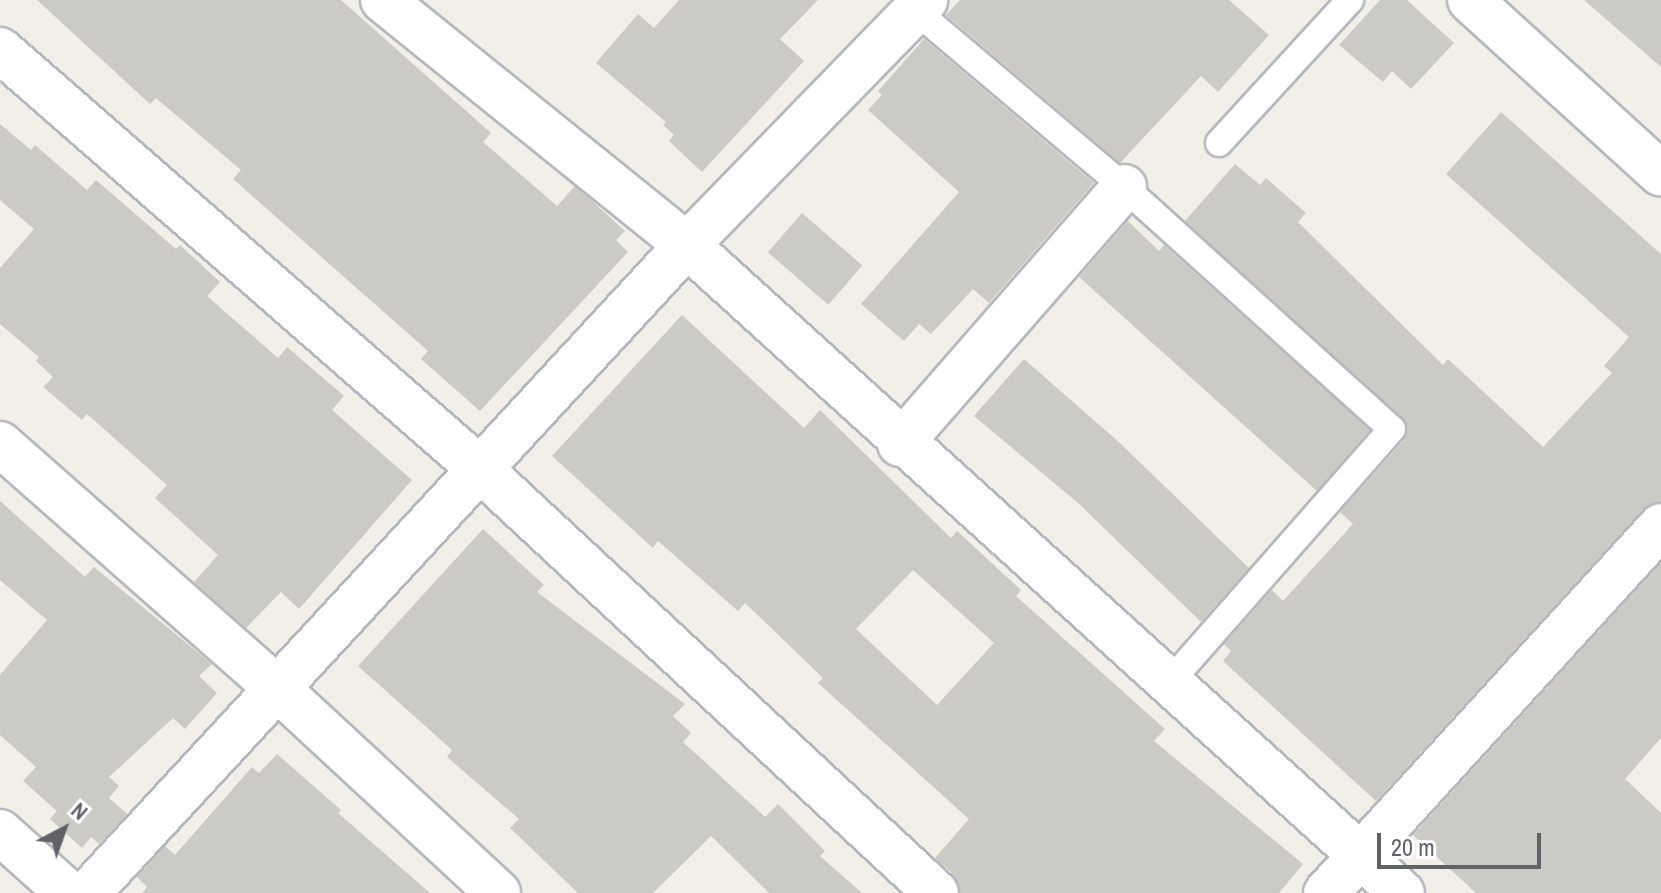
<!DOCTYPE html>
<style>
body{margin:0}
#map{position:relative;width:1661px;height:893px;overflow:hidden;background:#f1efe8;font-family:"Archivo Narrow",sans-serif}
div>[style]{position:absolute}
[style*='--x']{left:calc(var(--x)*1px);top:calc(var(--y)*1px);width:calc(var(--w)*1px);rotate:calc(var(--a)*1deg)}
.building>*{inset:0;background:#cccac5;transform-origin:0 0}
.roads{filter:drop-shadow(2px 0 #b5b8bc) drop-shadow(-2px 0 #b5b8bc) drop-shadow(0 2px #b5b8bc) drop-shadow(0 -2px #b5b8bc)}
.service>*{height:26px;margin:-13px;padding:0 13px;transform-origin:13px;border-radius:13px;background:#fff}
.minor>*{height:44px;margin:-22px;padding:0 22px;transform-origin:22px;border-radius:22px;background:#fff}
span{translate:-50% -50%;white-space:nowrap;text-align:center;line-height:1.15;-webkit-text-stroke:6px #fff;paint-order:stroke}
.north{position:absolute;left:24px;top:789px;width:80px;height:80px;-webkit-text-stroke:6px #fff;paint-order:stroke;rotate:41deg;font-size:22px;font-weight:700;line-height:32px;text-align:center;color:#5f6368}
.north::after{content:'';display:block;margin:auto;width:28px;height:36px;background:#5f6368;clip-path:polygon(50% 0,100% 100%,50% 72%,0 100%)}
.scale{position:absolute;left:1377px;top:833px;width:164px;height:36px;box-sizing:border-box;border:4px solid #5f6368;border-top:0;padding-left:10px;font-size:24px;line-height:28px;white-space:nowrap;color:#5f6368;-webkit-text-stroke:6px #fff;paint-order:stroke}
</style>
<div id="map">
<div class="building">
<i style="clip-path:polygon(37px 0,341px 0,491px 133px,483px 142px,557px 206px,575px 186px,590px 199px,625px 231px,616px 240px,628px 252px,480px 411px,421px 359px,428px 351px,233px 179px,241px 170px,156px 98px,150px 104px)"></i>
<i style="clip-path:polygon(679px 0,818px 0,780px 39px,804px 61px,702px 172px,669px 141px,674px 135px,663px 125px,666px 122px,596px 63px,638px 14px,654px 28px)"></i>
<i style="clip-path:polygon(960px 0,1229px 0,1269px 35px,1218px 92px,1201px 76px,1120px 163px,946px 15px)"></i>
<i style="clip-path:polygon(1380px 0,1407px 0,1454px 43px,1411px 89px,1392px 71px,1383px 82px,1339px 45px)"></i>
<i style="clip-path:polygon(1584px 0,1661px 0,1661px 67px)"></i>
<i style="clip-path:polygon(924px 39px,1094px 183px,989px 303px,973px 289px,931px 334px,919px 324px,904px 341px,861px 304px,959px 192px,868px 110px,882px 95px,878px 91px)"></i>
<i style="clip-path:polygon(1501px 112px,1661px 254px,1661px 502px,1643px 509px,1376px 801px,1223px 661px,1231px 651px,1224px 644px,1272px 590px,1283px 601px,1353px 524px,1340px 512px,1404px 440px,1407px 425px,1185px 221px,1235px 164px,1260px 185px,1266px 178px,1306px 213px,1298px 222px,1443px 365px,1448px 359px,1543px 447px,1612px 373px,1604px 366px,1629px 337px,1446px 174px)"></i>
<i style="clip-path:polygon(0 124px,31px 150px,35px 145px,87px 190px,96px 180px,176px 249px,180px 245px,220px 282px,207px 296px,278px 358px,287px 347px,344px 396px,332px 410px,412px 480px,299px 609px,281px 592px,246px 628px,194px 582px,218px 555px,155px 498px,167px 485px,87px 414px,82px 420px,43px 387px,53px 377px,36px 361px,39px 357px,0 324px,0 268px,34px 229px,0 200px)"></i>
<i style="left:802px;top:213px;width:80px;height:52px;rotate:41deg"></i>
<i style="clip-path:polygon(1128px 221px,1159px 251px,1164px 245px,1370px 430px,1317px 491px,1079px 277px)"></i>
<i style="clip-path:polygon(evenodd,682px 315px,804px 428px,820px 410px,951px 538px,957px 531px,1021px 590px,1016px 596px,1165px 729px,1154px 741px,1303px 864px,1279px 893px,960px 893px,954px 875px,935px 858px,969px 819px,818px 683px,823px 678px,745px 603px,738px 611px,658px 541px,653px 548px,552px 456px,682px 315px,913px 570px,994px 643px,937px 705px,856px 629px,913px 570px)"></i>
<i style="clip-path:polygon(1024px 359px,1121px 444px,1249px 568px,1201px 622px,1078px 503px,974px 416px)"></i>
<i style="clip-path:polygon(0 501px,85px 577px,94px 567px,212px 664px,199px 676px,217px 693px,185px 729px,173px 718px,109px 777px,119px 786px,109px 798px,127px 814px,99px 844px,91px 837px,82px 848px,50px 819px,57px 811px,23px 781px,36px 767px,0 735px,0 675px,47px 620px,0 580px)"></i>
<i style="clip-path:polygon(483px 529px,544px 585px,537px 592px,685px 704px,673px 716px,691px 733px,683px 742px,765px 817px,778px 804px,825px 851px,820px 856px,862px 893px,769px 893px,711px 836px,653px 893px,578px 893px,510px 828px,519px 819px,447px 757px,452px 750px,358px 666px)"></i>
<i style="clip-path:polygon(1661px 563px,1661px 738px,1625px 779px,1661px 813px,1661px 893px,1476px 893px,1413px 835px)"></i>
<i style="clip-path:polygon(277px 754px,341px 810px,338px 813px,430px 893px,142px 893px,147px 887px,137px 877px,165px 846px,175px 855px,252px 767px,259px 773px)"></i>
</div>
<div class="roads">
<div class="service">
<i style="--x:916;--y:11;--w:272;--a:40.2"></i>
<i style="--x:1124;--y:187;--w:361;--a:42.1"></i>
<i style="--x:1392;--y:429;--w:337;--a:131.3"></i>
<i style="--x:1219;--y:143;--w:194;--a:-47.5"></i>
</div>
<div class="minor">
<i style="--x:383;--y:0;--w:390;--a:38.9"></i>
<i style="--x:687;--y:245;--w:965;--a:42.19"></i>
<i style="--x:1470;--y:0;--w:258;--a:42.3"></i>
<i style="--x:0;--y:50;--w:639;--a:41.13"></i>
<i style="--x:481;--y:470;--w:621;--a:42.91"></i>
<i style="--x:0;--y:444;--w:371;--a:41.4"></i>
<i style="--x:278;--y:689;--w:300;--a:42.8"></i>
<i style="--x:900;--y:444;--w:341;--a:-48.9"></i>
<i style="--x:0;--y:832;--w:91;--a:41.9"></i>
<i style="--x:88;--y:893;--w:882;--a:-47.25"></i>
<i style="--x:687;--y:245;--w:342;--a:-45.8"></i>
<i style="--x:1326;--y:893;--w:497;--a:-47.6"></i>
</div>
</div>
<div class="north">N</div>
<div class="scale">20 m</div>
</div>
